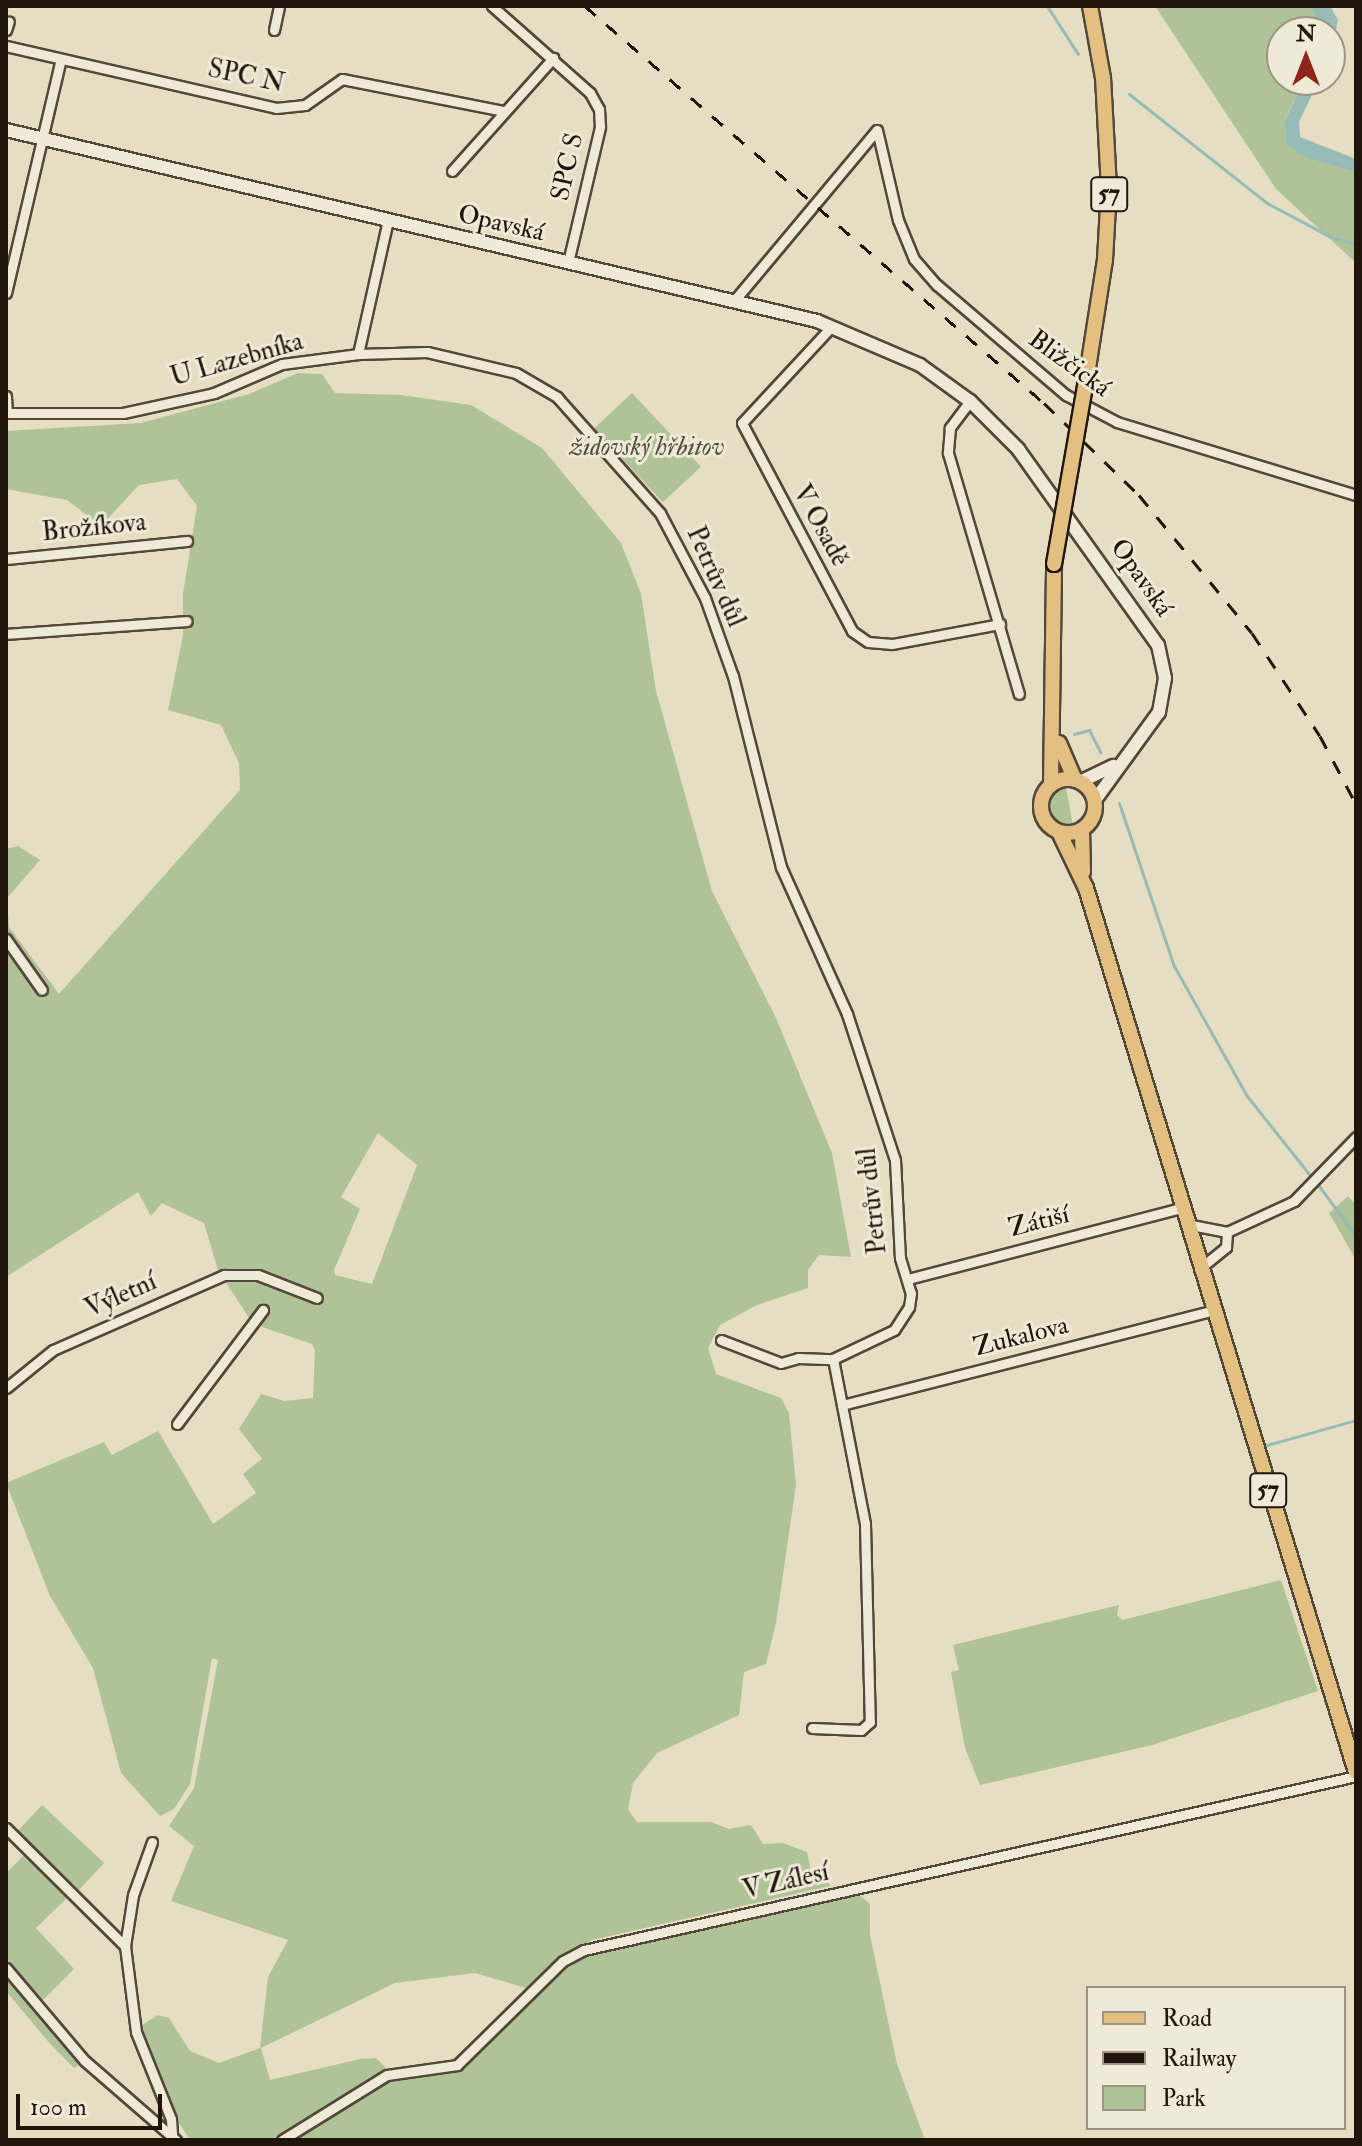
<!DOCTYPE html>
<meta charset="utf-8">
<style>
body{margin:0}
#map{position:relative;width:1362px;height:2146px;overflow:hidden;background:#e6dec3;font-family:"IM FELL Double Pica",serif}
div>[style]{position:absolute}
[style*='--x']{left:calc(var(--x)*1px);top:calc(var(--y)*1px);width:calc(var(--w)*1px);rotate:calc(var(--a)*1deg)}
.green>*{inset:0;background:#b0c298;transform-origin:0 0}
.water>*{inset:0;background:#96bcb5}
.stream>*{height:3px;margin:-1.5px;padding:0 1.5px;transform-origin:1.5px;border-radius:1.5px;background:#96bcb5}
.roads{filter:drop-shadow(2px 0 #524739) drop-shadow(-2px 0 #524739) drop-shadow(0 2px #524739) drop-shadow(0 -2px #524739)}
.street>*{height:9px;margin:-4.5px;padding:0 4.5px;transform-origin:4.5px;border-radius:4.5px;background:#efead8}
.secondary>*{height:12px;margin:-6px;padding:0 6px;transform-origin:6px;border-radius:6px;background:#efead8}
.primary>*{height:14px;margin:-7px;padding:0 7px;transform-origin:7px;border-radius:7px;background:#e3bf82}
.primary>.ring{margin:-7px;padding:0;box-sizing:content-box;background:none;border:14px solid #e3bf82;border-radius:50%}
.rail>*{height:3px;margin-top:-1.5px;transform-origin:0;background:repeating-linear-gradient(90deg,#20150b 0 14px,transparent 0 28px)}
.bridges{filter:drop-shadow(2px 0 #20150b) drop-shadow(-2px 0 #20150b) drop-shadow(0 2px #20150b) drop-shadow(0 -2px #20150b)}
.primary-bridge>*{height:14px;margin:-7px;padding:0 7px;transform-origin:7px;border-radius:7px;background:#e3bf82}
span{translate:-50% -50%;white-space:nowrap;text-align:center;line-height:1.15;-webkit-text-stroke:6px #efead8;paint-order:stroke}
.shield-label span{padding:2px 6px;background:#efead8;border:2px solid;border-radius:6px;-webkit-text-stroke-width:0}
.shield-label{font-size:24px;color:#20150b;font-weight:700}
.street-label{font-size:26px;color:#20150b}
.park-label{font-size:26px;color:#52523c;font-style:italic}
.frame{position:absolute;inset:0;border:8px solid #20150b;pointer-events:none}
.legend{position:absolute;left:1086px;top:1986px;width:260px;height:144px;box-sizing:border-box;background:#efead8;border:2px solid #9c9586;margin:0;padding:10px 14px;list-style:none;font-size:24px;color:#20150b}
.legend li{display:flex;align-items:center;gap:16px;height:40px}
.legend b{width:40px;border:2px solid #9c9586}
.north{position:absolute;left:1266px;top:16px;width:80px;height:80px;box-sizing:border-box;background:#efead8;border:2px solid #9c9586;border-radius:50%;rotate:0deg;font-size:22px;font-weight:700;line-height:32px;text-align:center;color:#20150b}
.north::after{content:'';display:block;margin:auto;width:28px;height:36px;background:#8f2418;clip-path:polygon(50% 0,100% 100%,50% 72%,0 100%)}
.scale{position:absolute;left:16px;top:2094px;width:146px;height:36px;box-sizing:border-box;border:4px solid #20150b;border-top:0;padding-left:10px;font-size:24px;line-height:28px;white-space:nowrap;color:#20150b;-webkit-text-stroke:6px #efead8;paint-order:stroke}
</style>
<div id="map">
<div class="green">
<i style="clip-path:polygon(1155px 6px,1311px 6px,1321px 32px,1282px 32px,1282px 80px,1304px 80px,1285px 119px,1286px 144px,1356px 172px,1356px 263px,1276px 189px)"></i>
<i style="clip-path:polygon(evenodd,298px 373px,322px 374px,335px 393px,401px 395px,471px 405px,542px 448px,621px 543px,641px 594px,656px 691px,712px 891px,776px 1018px,832px 1153px,851px 1257px,819px 1255px,808px 1270px,808px 1288px,757px 1305px,720px 1325px,708px 1348px,716px 1374px,781px 1398px,789px 1413px,796px 1485px,776px 1623px,766px 1664px,744px 1672px,739px 1715px,657px 1753px,633px 1783px,628px 1809px,637px 1822px,711px 1822px,729px 1829px,751px 1825px,763px 1844px,783px 1843px,807px 1852px,812px 1876px,827px 1875px,830px 1886px,592px 1940px,557px 1961px,529px 1989px,475px 1973px,395px 1983px,261px 2048px,270px 2080px,360px 2059px,376px 2058px,394px 2076px,463px 2067px,578px 1958px,858px 1894px,870px 1904px,870px 1935px,897px 2064px,925px 2140px,190px 2140px,167px 2104px,146px 2048px,142px 2025px,158px 2015px,169px 2018px,190px 2051px,219px 2063px,260px 2048px,268px 1977px,288px 1940px,171px 1901px,194px 1846px,169px 1826px,194px 1788px,218px 1660px,212px 1658px,190px 1784px,174px 1809px,160px 1816px,121px 1773px,93px 1668px,50px 1596px,6px 1483px,104px 1442px,112px 1455px,158px 1431px,213px 1524px,256px 1493px,243px 1474px,262px 1459px,239px 1429px,261px 1394px,284px 1401px,313px 1398px,315px 1350px,312px 1344px,253px 1324px,218px 1270px,204px 1223px,162px 1203px,151px 1216px,138px 1192px,6px 1277px,6px 849px,18px 846px,40px 860px,7px 898px,9px 927px,59px 994px,240px 790px,239px 763px,221px 725px,168px 710px,183px 635px,183px 594px,197px 506px,177px 479px,139px 485px,101px 526px,67px 500px,6px 489px,6px 431px,141px 423px,249px 394px,298px 373px,378px 1133px,417px 1165px,372px 1284px,335px 1275px,334px 1270px,360px 1209px,341px 1197px,378px 1133px)"></i>
<i style="left:632px;top:393px;width:101px;height:52px;rotate:47deg"></i>
<i style="clip-path:polygon(1066px 788px,1073px 825px,1071px 825px,1057px 822px,1049px 807px,1054px 794px)"></i>
<i style="clip-path:polygon(1348px 1196px,1356px 1205px,1356px 1260px,1329px 1213px)"></i>
<i style="clip-path:polygon(1281px 1580px,1318px 1691px,1152px 1745px,980px 1785px,965px 1748px,951px 1672px,959px 1670px,953px 1645px,1119px 1605px,1117px 1615px,1122px 1620px)"></i>
<i style="left:42px;top:1805px;width:85px;height:39px;rotate:43deg"></i>
<i style="clip-path:polygon(23px 1856px,67px 1898px,36px 1928px,74px 1969px,40px 2003px,6px 1962px,6px 1873px)"></i>
<i style="clip-path:polygon(6px 1976px,47px 2026px,82px 2063px,74px 2068px,51px 2045px,6px 1991px)"></i>
</div>
<div class="water">
<i style="clip-path:polygon(1311px 6px,1330px 6px,1338px 20px,1330px 55px,1330px 32px,1321px 32px)"></i>
<i style="clip-path:polygon(1304px 80px,1319px 80px,1299px 122px,1300px 137px,1356px 159px,1356px 172px,1305px 157px,1286px 144px,1285px 120px)"></i>
</div>
<div class="stream">
<i style="--x:1047;--y:6;--w:57;--a:57.1"></i>
<i style="--x:1129;--y:94;--w:176;--a:38.3"></i>
<i style="--x:1267;--y:203;--w:72;--a:28"></i>
<i style="--x:1331;--y:237;--w:26;--a:16"></i>
<i style="--x:1074;--y:734;--w:16;--a:-15"></i>
<i style="--x:1089;--y:730;--w:25;--a:63"></i>
<i style="--x:1119;--y:803;--w:172;--a:71.4"></i>
<i style="--x:1174;--y:966;--w:149;--a:60.7"></i>
<i style="--x:1247;--y:1096;--w:106;--a:51.5"></i>
<i style="--x:1316;--y:1182;--w:67;--a:53.5"></i>
<i style="--x:1263;--y:1446;--w:97;--a:-15.6"></i>
</div>
<div class="roads">
<div class="street">
<i style="--x:492;--y:6;--w:131;--a:41.6"></i>
<i style="--x:590;--y:93;--w:18;--a:61"></i>
<i style="--x:599;--y:109;--w:18;--a:87"></i>
<i style="--x:600;--y:127;--w:139;--a:103.3"></i>
<i style="--x:6;--y:30;--w:9;--a:-72"></i>
<i style="--x:274;--y:30;--w:25;--a:-78"></i>
<i style="--x:6;--y:46;--w:277;--a:12.9"></i>
<i style="--x:276;--y:108;--w:29;--a:-6"></i>
<i style="--x:305;--y:105;--w:45;--a:-35.1"></i>
<i style="--x:342;--y:79;--w:164;--a:11.2"></i>
<i style="--x:877;--y:130;--w:92;--a:76.9"></i>
<i style="--x:898;--y:220;--w:42;--a:67.7"></i>
<i style="--x:914;--y:259;--w:35;--a:49"></i>
<i style="--x:937;--y:285;--w:170;--a:40.5"></i>
<i style="--x:1066;--y:395;--w:58;--a:27.9"></i>
<i style="--x:1117;--y:422;--w:250;--a:17"></i>
<i style="--x:452;--y:171;--w:152;--a:-48.2"></i>
<i style="--x:6;--y:293;--w:240;--a:-76.8"></i>
<i style="--x:733;--y:302;--w:224;--a:-50.1"></i>
<i style="--x:832;--y:326;--w:132;--a:132.9"></i>
<i style="--x:742;--y:423;--w:235;--a:62.1"></i>
<i style="--x:852;--y:631;--w:19;--a:35"></i>
<i style="--x:868;--y:642;--w:24;--a:5"></i>
<i style="--x:892;--y:644;--w:110;--a:-10.5"></i>
<i style="--x:358;--y:354;--w:137;--a:-77.4"></i>
<i style="--x:6;--y:396;--w:17;--a:87"></i>
<i style="--x:970;--y:401;--w:34;--a:127"></i>
<i style="--x:950;--y:428;--w:25;--a:95"></i>
<i style="--x:948;--y:453;--w:251;--a:73.6"></i>
<i style="--x:6;--y:413;--w:117;--a:0"></i>
<i style="--x:123;--y:413;--w:93;--a:-12.4"></i>
<i style="--x:214;--y:393;--w:74;--a:-23.1"></i>
<i style="--x:282;--y:364;--w:77;--a:-7.5"></i>
<i style="--x:358;--y:354;--w:69;--a:-1.7"></i>
<i style="--x:427;--y:352;--w:91;--a:13.3"></i>
<i style="--x:516;--y:373;--w:48;--a:30.3"></i>
<i style="--x:557;--y:397;--w:155;--a:48.4"></i>
<i style="--x:660;--y:513;--w:96;--a:62.1"></i>
<i style="--x:705;--y:598;--w:83;--a:70.3"></i>
<i style="--x:733;--y:676;--w:197;--a:75.9"></i>
<i style="--x:781;--y:867;--w:161;--a:65.8"></i>
<i style="--x:847;--y:1014;--w:154;--a:71.8"></i>
<i style="--x:895;--y:1160;--w:98;--a:87.1"></i>
<i style="--x:900;--y:1258;--w:37;--a:73"></i>
<i style="--x:911;--y:1293;--w:14;--a:98"></i>
<i style="--x:909;--y:1307;--w:27;--a:123"></i>
<i style="--x:894;--y:1330;--w:68;--a:154.6"></i>
<i style="--x:833;--y:1359;--w:168;--a:79"></i>
<i style="--x:865;--y:1524;--w:198;--a:88.6"></i>
<i style="--x:870;--y:1722;--w:12;--a:138"></i>
<i style="--x:861;--y:1730;--w:49;--a:-177.7"></i>
<i style="--x:6;--y:559;--w:182;--a:-5.7"></i>
<i style="--x:6;--y:634;--w:181;--a:-4.1"></i>
<i style="--x:6;--y:939;--w:62;--a:54.8"></i>
<i style="--x:1186;--y:1224;--w:42;--a:11"></i>
<i style="--x:1227;--y:1232;--w:74;--a:-24.8"></i>
<i style="--x:1294;--y:1201;--w:89;--a:-45.9"></i>
<i style="--x:1199;--y:1269;--w:35;--a:-39"></i>
<i style="--x:1226;--y:1247;--w:15;--a:-86"></i>
<i style="--x:908;--y:1279;--w:282;--a:-14.6"></i>
<i style="--x:721;--y:1340;--w:64;--a:21"></i>
<i style="--x:781;--y:1363;--w:18;--a:-16"></i>
<i style="--x:798;--y:1358;--w:35;--a:2"></i>
<i style="--x:6;--y:1388;--w:60;--a:-39"></i>
<i style="--x:53;--y:1350;--w:187;--a:-23.7"></i>
<i style="--x:224;--y:1275;--w:34;--a:0"></i>
<i style="--x:258;--y:1275;--w:63;--a:21.3"></i>
<i style="--x:842;--y:1405;--w:381;--a:-14.3"></i>
<i style="--x:177;--y:1424;--w:143;--a:-53"></i>
<i style="--x:6;--y:1828;--w:168;--a:44.8"></i>
<i style="--x:152;--y:1842;--w:56;--a:109.7"></i>
<i style="--x:133;--y:1895;--w:52;--a:98.9"></i>
<i style="--x:125;--y:1946;--w:87;--a:82.7"></i>
<i style="--x:136;--y:2032;--w:94;--a:68.1"></i>
<i style="--x:171;--y:2119;--w:15;--a:86"></i>
<i style="--x:6;--y:1968;--w:122;--a:49.7"></i>
<i style="--x:85;--y:2061;--w:121;--a:41"></i>
<i style="--x:282;--y:2140;--w:123;--a:-31.8"></i>
<i style="--x:387;--y:2075;--w:71;--a:-8.1"></i>
<i style="--x:457;--y:2065;--w:148;--a:-44.5"></i>
<i style="--x:563;--y:1961;--w:24;--a:-28"></i>
<i style="--x:584;--y:1950;--w:791;--a:-12.7"></i>
</div>
<div class="secondary">
<i style="--x:6;--y:130;--w:833;--a:13.25"></i>
<i style="--x:817;--y:321;--w:112;--a:23.1"></i>
<i style="--x:920;--y:365;--w:62;--a:35.8"></i>
<i style="--x:970;--y:401;--w:68;--a:45"></i>
<i style="--x:1018;--y:449;--w:241;--a:54.5"></i>
<i style="--x:1158;--y:645;--w:34;--a:78"></i>
<i style="--x:1165;--y:678;--w:35;--a:100"></i>
<i style="--x:1159;--y:712;--w:109;--a:126"></i>
<i style="--x:1080;--y:782;--w:37;--a:-26"></i>
</div>
<div class="primary">
<i style="--x:1086;--y:381;--w:122;--a:-81.1"></i>
<i style="--x:1105;--y:260;--w:72;--a:-86.8"></i>
<i style="--x:1109;--y:188;--w:110;--a:-93.1"></i>
<i style="--x:1103;--y:78;--w:73;--a:-100.2"></i>
<i style="--x:1059;--y:743;--w:40;--a:66.6"></i>
<i class="ring" style="left:1041px;top:779px;width:40px;height:40px"></i>
<i style="--x:1051;--y:785;--w:221;--a:-89.2"></i>
<i style="--x:1082;--y:830;--w:42;--a:88.6"></i>
<i style="--x:1059;--y:832;--w:62;--a:64.3"></i>
<i style="--x:1086;--y:888;--w:924;--a:73.02"></i>
</div>
</div>
<div class="rail">
<i style="--x:585;--y:6;--w:607;--a:40.86"></i>
<i style="--x:1044;--y:403;--w:132;--a:44.1"></i>
<i style="--x:1139;--y:495;--w:178;--a:50.7"></i>
<i style="--x:1252;--y:633;--w:123;--a:56.6"></i>
<i style="--x:1320;--y:736;--w:77;--a:62.1"></i>
</div>
<div class="bridges">
<div class="primary-bridge">
<i style="--x:1054;--y:564;--w:186;--a:-80.1"></i>
</div>
</div>
<div class="shield-label">
<span style="left:1109px;top:194px">57</span>
<span style="left:1268px;top:1490px">57</span>
</div>
<div class="street-label">
<span style="left:246px;top:77px;rotate:12deg">SPC N</span>
<span style="left:568px;top:167px;rotate:-77deg">SPC S</span>
<span style="left:501px;top:224px;rotate:13deg">Opavská</span>
<span style="left:237px;top:360px;rotate:-16deg">U Lazebníka</span>
<span style="left:1069px;top:364px;rotate:36deg">Bližčická</span>
<span style="left:820px;top:526px;rotate:61deg">V Osadě</span>
<span style="left:94px;top:528px;rotate:-6deg">Brožíkova</span>
<span style="left:715px;top:577px;rotate:66deg">Petrův důl</span>
<span style="left:1141px;top:578px;rotate:55deg">Opavská</span>
<span style="left:873px;top:1201px;rotate:-96deg">Petrův důl</span>
<span style="left:1039px;top:1222px;rotate:-14deg">Zátiší</span>
<span style="left:121px;top:1296px;rotate:-24deg">Výletní</span>
<span style="left:1021px;top:1337px;rotate:-14deg">Zukalova</span>
<span style="left:786px;top:1882px;rotate:-13deg">V Zálesí</span>
</div>
<div class="park-label">
<span style="left:647px;top:448px">židovský hřbitov</span>
</div>
<div class="frame"></div>
<ul class="legend">
<li><b style="height:10px;background:#e3bf82"></b>Road</li>
<li><b style="height:10px;background:#20150b"></b>Railway</li>
<li><b style="height:22px;background:#b0c298"></b>Park</li>
</ul>
<div class="north">N</div>
<div class="scale">100 m</div>
</div>
